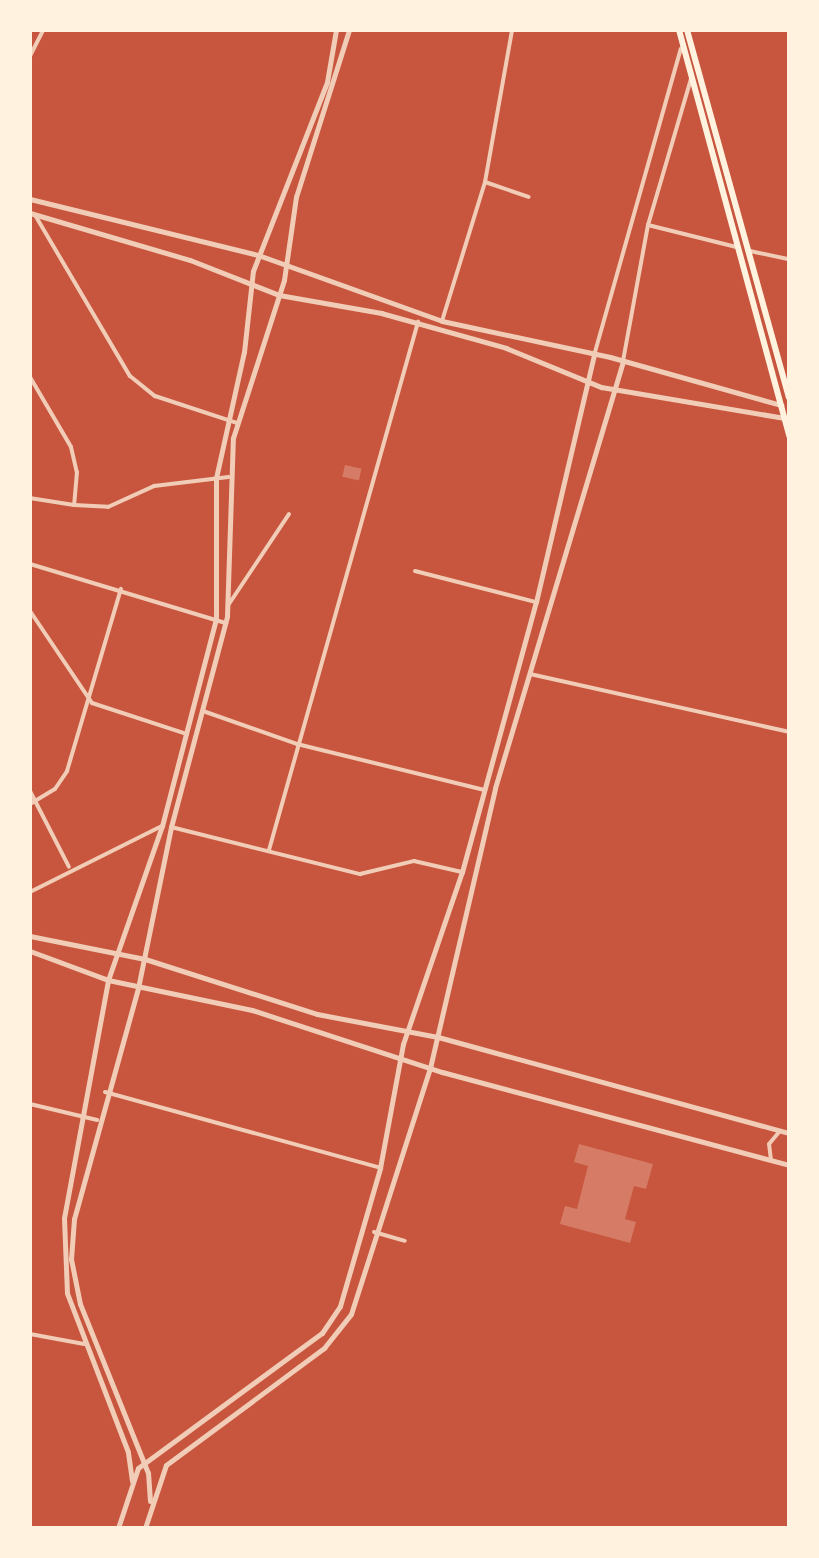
<!DOCTYPE html>
<style>
body{margin:0}
#map{position:relative;width:819px;height:1558px;overflow:hidden;background:#c8553d;font-family:"Exo 2",sans-serif}
div>[style]{position:absolute}
[style*='--x']{left:calc(var(--x)*1px);top:calc(var(--y)*1px);width:calc(var(--w)*1px);rotate:calc(var(--a)*1deg)}
.building>*{inset:0;background:#d67c66;transform-origin:0 0}
.minor>*{height:4px;margin:-2px;padding:0 2px;transform-origin:2px;border-radius:2px;background:#f1ccb7}
.tertiary>*{height:5px;margin:-2.5px;padding:0 2.5px;transform-origin:2.5px;border-radius:2.5px;background:#f1ccb7}
.primary>*{height:6px;margin:-3px;padding:0 3px;transform-origin:3px;border-radius:3px;background:#fff3e0}
span{translate:-50% -50%;white-space:nowrap;text-align:center;line-height:1.15;-webkit-text-stroke:10px #fff3e0;paint-order:stroke}
.frame{position:absolute;inset:0;border:32px solid #fff3e0;pointer-events:none}
</style>
<div id="map">
<div class="building">
<i style="left:345px;top:465px;width:17px;height:12px;rotate:13deg"></i>
<i style="clip-path:polygon(579px 1144px,653px 1164px,646px 1189px,634px 1186px,625px 1219px,636px 1222px,630px 1243px,560px 1224px,565px 1206px,577px 1209px,588px 1166px,574px 1162px)"></i>
</div>
<div class="minor">
<i style="--x:30;--y:56;--w:29;--a:-63"></i>
<i style="--x:485;--y:182;--w:46;--a:18.8"></i>
<i style="--x:35;--y:215;--w:187;--a:59.5"></i>
<i style="--x:130;--y:376;--w:32;--a:39"></i>
<i style="--x:155;--y:396;--w:86;--a:18.2"></i>
<i style="--x:648;--y:225;--w:91;--a:14"></i>
<i style="--x:750;--y:251;--w:40;--a:12"></i>
<i style="--x:442;--y:321;--w:145;--a:-72.8"></i>
<i style="--x:485;--y:182;--w:154;--a:-79.9"></i>
<i style="--x:595;--y:352;--w:315;--a:-74.2"></i>
<i style="--x:623;--y:361;--w:138;--a:-79.6"></i>
<i style="--x:648;--y:225;--w:152;--a:-73.6"></i>
<i style="--x:30;--y:377;--w:81;--a:59.6"></i>
<i style="--x:71;--y:447;--w:26;--a:77"></i>
<i style="--x:77;--y:472;--w:33;--a:95"></i>
<i style="--x:74;--y:505;--w:45;--a:-171"></i>
<i style="--x:74;--y:505;--w:34;--a:3"></i>
<i style="--x:108;--y:507;--w:51;--a:-24.5"></i>
<i style="--x:154;--y:486;--w:75;--a:-6.9"></i>
<i style="--x:30;--y:564;--w:205;--a:16.8"></i>
<i style="--x:415;--y:571;--w:125;--a:14.4"></i>
<i style="--x:229;--y:604;--w:108;--a:-56.3"></i>
<i style="--x:30;--y:611;--w:111;--a:56"></i>
<i style="--x:92;--y:703;--w:100;--a:18.1"></i>
<i style="--x:530;--y:674;--w:265;--a:12.6"></i>
<i style="--x:203;--y:711;--w:100;--a:19.3"></i>
<i style="--x:297;--y:744;--w:193;--a:13.8"></i>
<i style="--x:30;--y:791;--w:85;--a:62.8"></i>
<i style="--x:30;--y:804;--w:29;--a:-31"></i>
<i style="--x:55;--y:789;--w:22;--a:-56"></i>
<i style="--x:67;--y:771;--w:190;--a:-73.5"></i>
<i style="--x:171;--y:827;--w:195;--a:14"></i>
<i style="--x:360;--y:874;--w:56;--a:-13.5"></i>
<i style="--x:414;--y:861;--w:49;--a:12.9"></i>
<i style="--x:269;--y:850;--w:549;--a:-74.24"></i>
<i style="--x:30;--y:892;--w:148;--a:-26.6"></i>
<i style="--x:105;--y:1092;--w:285;--a:15.4"></i>
<i style="--x:30;--y:1104;--w:69;--a:13.4"></i>
<i style="--x:771;--y:1160;--w:16;--a:-97"></i>
<i style="--x:769;--y:1144;--w:17;--a:-50"></i>
<i style="--x:374;--y:1232;--w:32;--a:16"></i>
<i style="--x:30;--y:1334;--w:55;--a:10.5"></i>
</div>
<div class="tertiary">
<i style="--x:30;--y:199;--w:235;--a:13.8"></i>
<i style="--x:258;--y:255;--w:195;--a:19.7"></i>
<i style="--x:442;--y:321;--w:172;--a:12.1"></i>
<i style="--x:610;--y:357;--w:178;--a:15.7"></i>
<i style="--x:30;--y:213;--w:167;--a:16.4"></i>
<i style="--x:190;--y:260;--w:96;--a:21.5"></i>
<i style="--x:279;--y:295;--w:104;--a:10"></i>
<i style="--x:381;--y:313;--w:130;--a:15.6"></i>
<i style="--x:506;--y:348;--w:103;--a:22.3"></i>
<i style="--x:601;--y:387;--w:186;--a:9.6"></i>
<i style="--x:30;--y:936;--w:117;--a:11.3"></i>
<i style="--x:145;--y:959;--w:181;--a:17.7"></i>
<i style="--x:317;--y:1014;--w:123;--a:10.8"></i>
<i style="--x:438;--y:1037;--w:364;--a:15.3"></i>
<i style="--x:30;--y:951;--w:83;--a:20.4"></i>
<i style="--x:108;--y:980;--w:147;--a:11.8"></i>
<i style="--x:252;--y:1010;--w:200;--a:18.1"></i>
<i style="--x:442;--y:1072;--w:359;--a:15"></i>
<i style="--x:132;--y:1481;--w:29;--a:-98"></i>
<i style="--x:128;--y:1452;--w:170;--a:-111"></i>
<i style="--x:67;--y:1293;--w:75;--a:-92.3"></i>
<i style="--x:64;--y:1218;--w:242;--a:-79.5"></i>
<i style="--x:108;--y:980;--w:163;--a:-70.7"></i>
<i style="--x:162;--y:826;--w:214;--a:-75.4"></i>
<i style="--x:216;--y:619;--w:141;--a:-90"></i>
<i style="--x:216;--y:478;--w:129;--a:-77.5"></i>
<i style="--x:244;--y:352;--w:81;--a:-83.7"></i>
<i style="--x:253;--y:271;--w:203;--a:-68.6"></i>
<i style="--x:327;--y:82;--w:53;--a:-80.2"></i>
<i style="--x:150;--y:1501;--w:28;--a:-94"></i>
<i style="--x:148;--y:1473;--w:182;--a:-111.9"></i>
<i style="--x:80;--y:1304;--w:46;--a:-101.3"></i>
<i style="--x:71;--y:1259;--w:40;--a:-85.7"></i>
<i style="--x:74;--y:1219;--w:240;--a:-74.5"></i>
<i style="--x:138;--y:988;--w:164;--a:-78.4"></i>
<i style="--x:171;--y:827;--w:218;--a:-75.1"></i>
<i style="--x:227;--y:616;--w:178;--a:-88.1"></i>
<i style="--x:233;--y:438;--w:166;--a:-72.1"></i>
<i style="--x:284;--y:280;--w:84;--a:-81.8"></i>
<i style="--x:296;--y:197;--w:175;--a:-72.4"></i>
<i style="--x:118;--y:1528;--w:63;--a:-71.6"></i>
<i style="--x:138;--y:1468;--w:228;--a:-36.3"></i>
<i style="--x:322;--y:1333;--w:32;--a:-56"></i>
<i style="--x:340;--y:1306;--w:144;--a:-73.8"></i>
<i style="--x:380;--y:1168;--w:126;--a:-79.5"></i>
<i style="--x:403;--y:1044;--w:182;--a:-71.1"></i>
<i style="--x:462;--y:872;--w:280;--a:-74.7"></i>
<i style="--x:536;--y:602;--w:255;--a:-76.8"></i>
<i style="--x:145;--y:1528;--w:66;--a:-71.6"></i>
<i style="--x:166;--y:1465;--w:197;--a:-36.5"></i>
<i style="--x:324;--y:1348;--w:43;--a:-51.5"></i>
<i style="--x:351;--y:1314;--w:258;--a:-72.2"></i>
<i style="--x:430;--y:1068;--w:287;--a:-76.9"></i>
<i style="--x:495;--y:788;--w:446;--a:-73.3"></i>
</div>
<div class="primary">
<i style="--x:679;--y:30;--w:421;--a:74.8"></i>
<i style="--x:687;--y:30;--w:381;--a:74.5"></i>
</div>
<div class="frame"></div>
</div>
